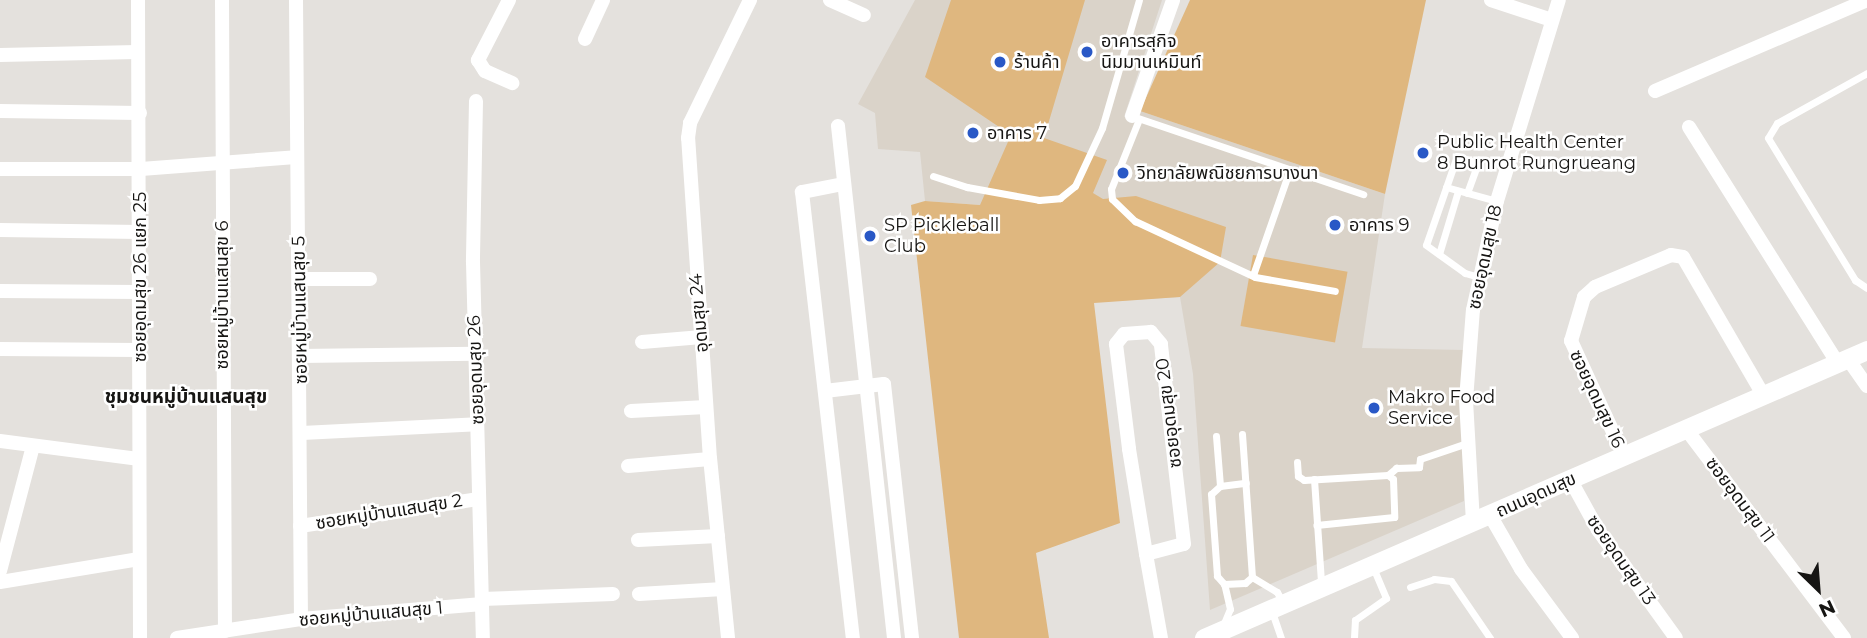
<!DOCTYPE html>
<meta charset="utf-8">
<style>
body{margin:0}
#map{position:relative;width:1867px;height:638px;overflow:hidden;background:#e4e1dd;font-family:Montserrat,"Noto Sans Thai",sans-serif}
div>[style]{position:absolute}
[style*='--x']{left:calc(var(--x)*1px);top:calc(var(--y)*1px);width:calc(var(--w)*1px);rotate:calc(var(--a)*1deg)}
.built>*{inset:0;background:#dad3c9}
.green>*{inset:0;background:#dfb77f;transform-origin:0 0}
.service>*{height:7px;margin:-3.5px;padding:0 3.5px;transform-origin:3.5px;border-radius:3.5px;background:#fff}
.minor>*{height:14px;margin:-7px;padding:0 7px;transform-origin:7px;border-radius:7px;background:#fff}
.secondary>*{height:19px;margin:-9.5px;padding:0 9.5px;transform-origin:9.5px;border-radius:9.5px;background:#fff}
.dots>*{width:19px;height:19px;translate:-50% -50%;box-sizing:border-box;border:4px solid #fff;border-radius:50%}
span{translate:-50% -50%;white-space:nowrap;text-align:center;line-height:1.15;-webkit-text-stroke:5px #fff;paint-order:stroke}
.poi-label{font-size:18px;color:#161513}
.left{translate:0 -50%;text-align:left}
.street-label{font-size:18px;color:#161513}
.neighbourhood-label{font-size:19px;color:#161513;font-weight:700}
.north{position:absolute;left:1783px;top:554px;width:70px;height:70px;-webkit-text-stroke:5px #fff;paint-order:stroke;rotate:155deg;font-size:19px;font-weight:700;line-height:28px;text-align:center;color:#161513}
.north::after{content:'';display:block;margin:auto;width:24px;height:32px;background:#161513;clip-path:polygon(50% 0,100% 100%,50% 72%,0 100%)}
</style>
<div id="map">
<div class="built">
<i style="clip-path:polygon(915px 0,1162px 0,1124px 117px,1140px 111px,1385px 194px,1362px 348px,1465px 350px,1464px 501px,1210px 610px,1193px 374px,1180px 297px,1099px 302px,1091px 213px,925px 201px,920px 152px,878px 149px,875px 113px,858px 104px)"></i>
</div>
<div class="green">
<i style="clip-path:polygon(951px 0,1085px 0,1044px 138px,1107px 160px,1093px 193px,1103px 199px,1136px 196px,1226px 227px,1220px 262px,1180px 297px,1094px 303px,1120px 523px,1036px 553px,1049px 638px,959px 638px,911px 205px,925px 201px,980px 205px,1011px 135px,925px 77px)"></i>
<i style="clip-path:polygon(1190px 0,1426px 0,1385px 194px,1140px 111px)"></i>
<i style="left:1253px;top:255px;width:96px;height:72px;rotate:10deg"></i>
</div>
<div class="service">
<i style="--x:1128;--y:38;--w:29;--a:20"></i>
<i style="--x:1867;--y:73;--w:103;--a:150.9"></i>
<i style="--x:1777;--y:123;--w:17;--a:121"></i>
<i style="--x:1768;--y:138;--w:167;--a:58.5"></i>
<i style="--x:1855;--y:280;--w:14;--a:34"></i>
<i style="--x:1135;--y:117;--w:241;--a:18.7"></i>
<i style="--x:1139;--y:119;--w:75;--a:111.8"></i>
<i style="--x:1111;--y:189;--w:10;--a:84"></i>
<i style="--x:1112;--y:199;--w:32;--a:44"></i>
<i style="--x:1135;--y:221;--w:132;--a:25"></i>
<i style="--x:1255;--y:277;--w:81;--a:9.9"></i>
<i style="--x:933;--y:176;--w:36;--a:18"></i>
<i style="--x:967;--y:187;--w:73;--a:10.2"></i>
<i style="--x:1039;--y:200;--w:21;--a:-5"></i>
<i style="--x:1060;--y:198;--w:19;--a:-39"></i>
<i style="--x:1075;--y:186;--w:64;--a:-65"></i>
<i style="--x:1102;--y:128;--w:133;--a:-73.9"></i>
<i style="--x:1446;--y:187;--w:53;--a:15.4"></i>
<i style="--x:1467;--y:193;--w:32;--a:-70"></i>
<i style="--x:1478;--y:163;--w:22;--a:-162"></i>
<i style="--x:1457;--y:156;--w:94;--a:109.2"></i>
<i style="--x:1426;--y:245;--w:48;--a:35.7"></i>
<i style="--x:1465;--y:273;--w:15;--a:16"></i>
<i style="--x:1439;--y:254;--w:66;--a:-73.2"></i>
<i style="--x:1253;--y:275;--w:112;--a:-70.8"></i>
<i style="--x:1242;--y:434;--w:143;--a:86"></i>
<i style="--x:1252;--y:577;--w:29;--a:31"></i>
<i style="--x:1277;--y:592;--w:13;--a:61"></i>
<i style="--x:1216;--y:436;--w:50;--a:85.4"></i>
<i style="--x:1220;--y:486;--w:12;--a:138"></i>
<i style="--x:1211;--y:494;--w:82;--a:85.8"></i>
<i style="--x:1217;--y:576;--w:11;--a:49"></i>
<i style="--x:1224;--y:584;--w:21;--a:-3"></i>
<i style="--x:1245;--y:583;--w:9;--a:-41"></i>
<i style="--x:1297;--y:462;--w:14;--a:86"></i>
<i style="--x:1298;--y:476;--w:7;--a:34"></i>
<i style="--x:1304;--y:480;--w:84;--a:-3.4"></i>
<i style="--x:1388;--y:475;--w:6;--a:39"></i>
<i style="--x:1393;--y:479;--w:38;--a:88"></i>
<i style="--x:1394;--y:517;--w:78;--a:174.1"></i>
<i style="--x:1388;--y:475;--w:11;--a:-41"></i>
<i style="--x:1396;--y:468;--w:23;--a:-2"></i>
<i style="--x:1419;--y:467;--w:8;--a:-83"></i>
<i style="--x:1420;--y:459;--w:50;--a:-18.8"></i>
<i style="--x:1314;--y:479;--w:104;--a:86.1"></i>
<i style="--x:1220;--y:486;--w:26;--a:-7"></i>
<i style="--x:1410;--y:587;--w:25;--a:-18"></i>
<i style="--x:1434;--y:579;--w:17;--a:7"></i>
<i style="--x:1451;--y:581;--w:69;--a:55.6"></i>
<i style="--x:1271;--y:609;--w:31;--a:71"></i>
<i style="--x:1224;--y:623;--w:15;--a:-67"></i>
<i style="--x:1230;--y:609;--w:26;--a:-103"></i>
<i style="--x:1354;--y:638;--w:18;--a:-87"></i>
<i style="--x:1355;--y:620;--w:38;--a:-35"></i>
<i style="--x:1386;--y:598;--w:34;--a:-113"></i>
</div>
<div class="minor">
<i style="--x:138;--y:0;--w:638;--a:89.82"></i>
<i style="--x:222;--y:0;--w:631;--a:89.73"></i>
<i style="--x:296;--y:0;--w:619;--a:89.54"></i>
<i style="--x:509;--y:0;--w:68;--a:117.3"></i>
<i style="--x:478;--y:60;--w:13;--a:58"></i>
<i style="--x:485;--y:71;--w:30;--a:24"></i>
<i style="--x:830;--y:0;--w:37;--a:24"></i>
<i style="--x:1491;--y:0;--w:64;--a:18.2"></i>
<i style="--x:585;--y:39;--w:43;--a:-65.2"></i>
<i style="--x:0;--y:55;--w:137;--a:-1.3"></i>
<i style="--x:1655;--y:91;--w:231;--a:-23.2"></i>
<i style="--x:476;--y:101;--w:161;--a:91.1"></i>
<i style="--x:473;--y:262;--w:376;--a:88.5"></i>
<i style="--x:0;--y:111;--w:140;--a:0.8"></i>
<i style="--x:1132;--y:116;--w:123;--a:-70.5"></i>
<i style="--x:838;--y:126;--w:515;--a:83.76"></i>
<i style="--x:1689;--y:127;--w:280;--a:57.8"></i>
<i style="--x:0;--y:169;--w:141;--a:0"></i>
<i style="--x:141;--y:169;--w:155;--a:-4.4"></i>
<i style="--x:843;--y:184;--w:42;--a:169"></i>
<i style="--x:802;--y:192;--w:449;--a:83.5"></i>
<i style="--x:0;--y:230;--w:140;--a:0.8"></i>
<i style="--x:300;--y:279;--w:70;--a:0"></i>
<i style="--x:0;--y:291;--w:140;--a:0.4"></i>
<i style="--x:642;--y:342;--w:60;--a:-4.8"></i>
<i style="--x:0;--y:349;--w:139;--a:0.4"></i>
<i style="--x:300;--y:356;--w:175;--a:-0.7"></i>
<i style="--x:1848;--y:359;--w:33;--a:55"></i>
<i style="--x:825;--y:391;--w:59;--a:-6.8"></i>
<i style="--x:884;--y:384;--w:256;--a:83.7"></i>
<i style="--x:631;--y:411;--w:75;--a:-3.1"></i>
<i style="--x:1686;--y:429;--w:262;--a:52.9"></i>
<i style="--x:302;--y:433;--w:175;--a:-2.9"></i>
<i style="--x:0;--y:441;--w:139;--a:7.4"></i>
<i style="--x:1624;--y:456;--w:127;--a:-114.7"></i>
<i style="--x:1571;--y:341;--w:46;--a:-73.5"></i>
<i style="--x:1584;--y:297;--w:15;--a:-42"></i>
<i style="--x:1595;--y:287;--w:82;--a:-22.8"></i>
<i style="--x:1671;--y:255;--w:12;--a:9"></i>
<i style="--x:1683;--y:257;--w:161;--a:59.8"></i>
<i style="--x:628;--y:466;--w:82;--a:-4.9"></i>
<i style="--x:1570;--y:479;--w:58;--a:61.2"></i>
<i style="--x:1598;--y:530;--w:133;--a:54.2"></i>
<i style="--x:1490;--y:515;--w:62;--a:60.1"></i>
<i style="--x:1521;--y:569;--w:86;--a:53.5"></i>
<i style="--x:1473;--y:522;--w:122;--a:-93.3"></i>
<i style="--x:1466;--y:400;--w:90;--a:-85.6"></i>
<i style="--x:1473;--y:310;--w:112;--a:-77.6"></i>
<i style="--x:1497;--y:201;--w:210;--a:-72.9"></i>
<i style="--x:300;--y:526;--w:181;--a:-8.6"></i>
<i style="--x:638;--y:540;--w:80;--a:-2.9"></i>
<i style="--x:1146;--y:554;--w:39;--a:-15"></i>
<i style="--x:1184;--y:544;--w:201;--a:-96.6"></i>
<i style="--x:1161;--y:344;--w:16;--a:-130"></i>
<i style="--x:1151;--y:332;--w:27;--a:176"></i>
<i style="--x:1124;--y:334;--w:13;--a:129"></i>
<i style="--x:1116;--y:344;--w:106;--a:82.9"></i>
<i style="--x:1129;--y:449;--w:106;--a:80.8"></i>
<i style="--x:1146;--y:554;--w:85;--a:79.9"></i>
<i style="--x:0;--y:571;--w:129;--a:-75.2"></i>
<i style="--x:0;--y:582;--w:141;--a:-9.4"></i>
<i style="--x:639;--y:594;--w:84;--a:-3.4"></i>
<i style="--x:482;--y:599;--w:131;--a:-2.2"></i>
<i style="--x:177;--y:638;--w:125;--a:-8.7"></i>
<i style="--x:301;--y:619;--w:182;--a:-4.7"></i>
<i style="--x:728;--y:638;--w:180;--a:-95.7"></i>
<i style="--x:710;--y:459;--w:322;--a:-93.9"></i>
<i style="--x:688;--y:138;--w:15;--a:-82"></i>
<i style="--x:690;--y:123;--w:137;--a:-64"></i>
</div>
<div class="secondary">
<i style="--x:1204;--y:638;--w:723;--a:-23.48"></i>
</div>
<div class="dots">
<i style="left:1087px;top:52px;background:#2958c6"></i>
<i style="left:1000px;top:62px;background:#2958c6"></i>
<i style="left:973px;top:133px;background:#2958c6"></i>
<i style="left:1423px;top:153px;background:#2958c6"></i>
<i style="left:1123px;top:173px;background:#2958c6"></i>
<i style="left:1335px;top:225px;background:#2958c6"></i>
<i style="left:870px;top:236px;background:#2958c6"></i>
<i style="left:1374px;top:408px;background:#2958c6"></i>
</div>
<div class="poi-label">
<span class="left" style="left:1101px;top:52px">อาคารสุกิจ<br>นิมมานเหมินท์</span>
<span class="left" style="left:1014px;top:62px">ร้านค้า</span>
<span class="left" style="left:987px;top:133px">อาคาร 7</span>
<span class="left" style="left:1437px;top:153px">Public Health Center<br>8 Bunrot Rungrueang</span>
<span class="left" style="left:1137px;top:173px">วิทยาลัยพณิชยการบางนา</span>
<span class="left" style="left:1349px;top:225px">อาคาร 9</span>
<span class="left" style="left:884px;top:236px">SP Pickleball<br>Club</span>
<span class="left" style="left:1388px;top:408px">Makro Food<br>Service</span>
</div>
<div class="street-label">
<span style="left:1485px;top:257px;rotate:-78deg">ซอยอุดมสุข 18</span>
<span style="left:140px;top:277px;rotate:-90deg">ซอยอุดมสุข 26 แยก 25</span>
<span style="left:222px;top:295px;rotate:-90deg">ซอยหมู่บ้านแสนสุข 6</span>
<span style="left:300px;top:310px;rotate:-91deg">ซอยหมู่บ้านแสนสุข 5</span>
<span style="left:699px;top:313px;rotate:-95deg">อุดมสุข 24</span>
<span style="left:476px;top:370px;rotate:-92deg">ซอยอุดมสุข 26</span>
<span style="left:1597px;top:399px;rotate:65deg">ซอยอุดมสุข 16</span>
<span style="left:1169px;top:413px;rotate:-97deg">ซอยอุดมสุข 20</span>
<span style="left:1536px;top:495px;rotate:-24deg">ถนนอุดมสุข</span>
<span style="left:1740px;top:500px;rotate:53deg">ซอยอุดมสุข 11</span>
<span style="left:389px;top:512px;rotate:-9deg">ซอยหมู่บ้านแสนสุข 2</span>
<span style="left:1621px;top:560px;rotate:55deg">ซอยอุดมสุข 13</span>
<span style="left:371px;top:614px;rotate:-5deg">ซอยหมู่บ้านแสนสุข 1</span>
</div>
<div class="neighbourhood-label">
<span style="left:186px;top:397px">ชุมชนหมู่บ้านแสนสุข</span>
</div>
<div class="north">N</div>
</div>
